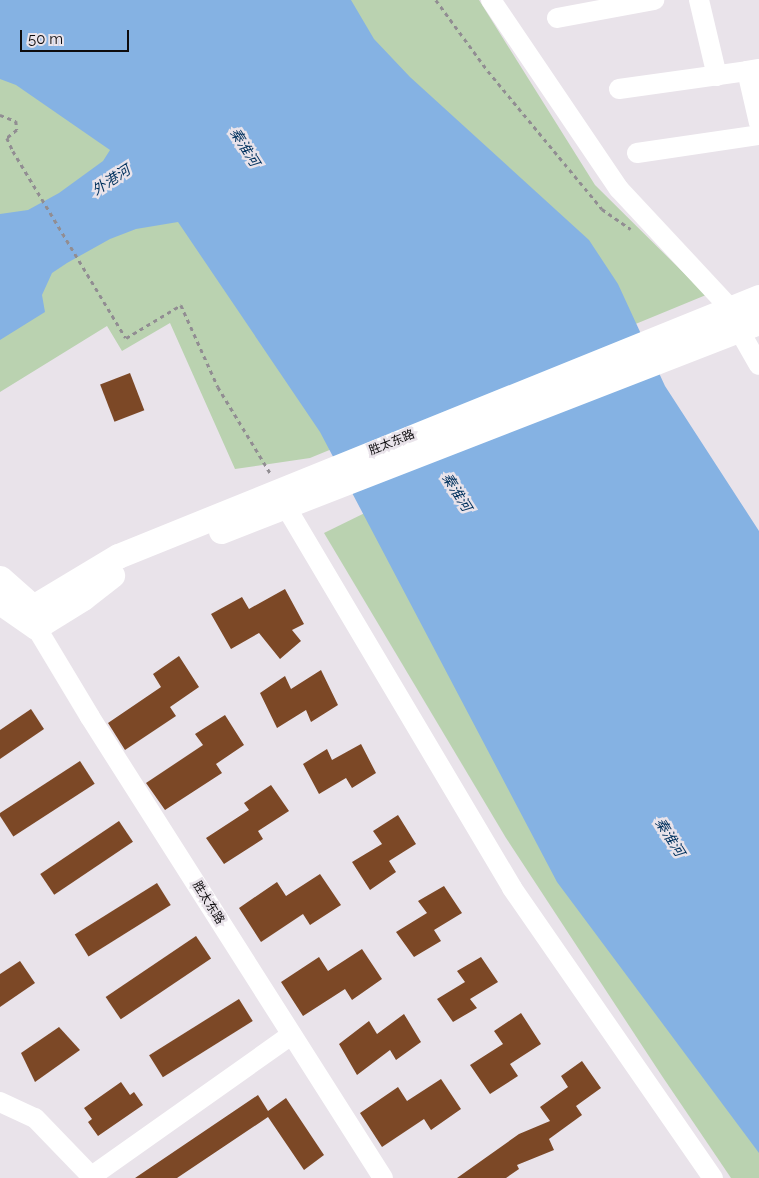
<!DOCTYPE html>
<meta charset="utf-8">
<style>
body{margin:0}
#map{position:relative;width:759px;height:1178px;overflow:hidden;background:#e9e3ea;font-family:Raleway,"Noto Sans SC",sans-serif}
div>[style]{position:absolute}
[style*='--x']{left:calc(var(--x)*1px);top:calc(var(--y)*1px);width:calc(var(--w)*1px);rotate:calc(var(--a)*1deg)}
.green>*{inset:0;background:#bad2b0}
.water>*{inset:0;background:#85b2e3}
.building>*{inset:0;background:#7c4826;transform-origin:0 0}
.path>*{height:2.5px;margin-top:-1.25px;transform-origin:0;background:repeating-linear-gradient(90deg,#918d92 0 4px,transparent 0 8px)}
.minor>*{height:20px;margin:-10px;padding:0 10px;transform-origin:10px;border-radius:10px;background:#fff}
.major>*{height:25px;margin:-12.5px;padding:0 12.5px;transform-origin:12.5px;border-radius:12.5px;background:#fff}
span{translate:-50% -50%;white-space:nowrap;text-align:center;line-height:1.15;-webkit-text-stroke:5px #e9e3ea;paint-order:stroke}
.street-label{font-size:12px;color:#0e0c0e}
.water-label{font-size:14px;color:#00315d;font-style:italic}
.scale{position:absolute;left:20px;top:30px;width:109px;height:22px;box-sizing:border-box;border:2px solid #0e0c0e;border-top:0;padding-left:6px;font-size:15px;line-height:18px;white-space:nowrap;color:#0e0c0e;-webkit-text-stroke:4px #e9e3ea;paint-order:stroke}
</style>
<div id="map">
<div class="green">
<i style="clip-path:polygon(0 0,479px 0,595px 185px,706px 295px,310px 458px,235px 469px,170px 323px,122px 351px,107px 326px,0 392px)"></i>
<i style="clip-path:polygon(377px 507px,759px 655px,759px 1178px,731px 1178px,662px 1076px,506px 838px,324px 533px)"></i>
</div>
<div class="water">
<i style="clip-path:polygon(0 0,351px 0,374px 39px,410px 77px,589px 240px,618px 284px,665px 386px,759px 531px,759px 1153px,557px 882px,320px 432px,178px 222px,136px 229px,110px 239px,67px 263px,52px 273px,42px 295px,45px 312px,0 340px,0 214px,28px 210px,59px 193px,103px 161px,110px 150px,16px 85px,0 79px)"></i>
</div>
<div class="building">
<i style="left:130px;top:373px;width:40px;height:32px;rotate:69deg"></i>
<i style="clip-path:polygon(285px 589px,304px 624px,292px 630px,301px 641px,280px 659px,259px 633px,231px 649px,211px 614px,242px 597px,249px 609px)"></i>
<i style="clip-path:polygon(179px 656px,199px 687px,170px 707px,176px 716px,125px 750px,108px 723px,161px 687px,153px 674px)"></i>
<i style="clip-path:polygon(321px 670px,338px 705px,311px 722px,306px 710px,277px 728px,260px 693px,285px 676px,291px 689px)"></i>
<i style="clip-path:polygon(31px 709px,44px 729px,0 759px,0 730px)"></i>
<i style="clip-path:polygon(225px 715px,244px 745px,216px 764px,222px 773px,165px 810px,146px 783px,203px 745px,195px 734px)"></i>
<i style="clip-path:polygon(361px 744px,376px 773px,352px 788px,346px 778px,319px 794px,303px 764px,327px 749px,332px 760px)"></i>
<i style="left:80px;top:761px;width:27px;height:97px;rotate:57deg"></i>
<i style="clip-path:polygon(271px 785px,289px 811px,258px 831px,263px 839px,224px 864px,206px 838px,249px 810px,244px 803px)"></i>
<i style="clip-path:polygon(398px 815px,416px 844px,389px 861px,396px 872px,370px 890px,352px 862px,382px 844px,373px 831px)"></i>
<i style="left:119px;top:821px;width:25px;height:95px;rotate:56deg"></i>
<i style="clip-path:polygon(320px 874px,341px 905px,310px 925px,303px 914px,261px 942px,239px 908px,277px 882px,286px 896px)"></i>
<i style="left:157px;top:883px;width:26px;height:97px;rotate:58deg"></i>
<i style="clip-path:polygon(444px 886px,462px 913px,434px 930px,441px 941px,414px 957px,396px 932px,427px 913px,418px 901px)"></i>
<i style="left:196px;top:936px;width:27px;height:109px;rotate:56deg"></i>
<i style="clip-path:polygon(362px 949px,382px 979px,352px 1000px,345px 989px,303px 1016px,281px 982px,319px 957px,328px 971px)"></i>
<i style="clip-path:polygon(481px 957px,498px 982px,470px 999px,477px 1008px,453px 1022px,437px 999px,465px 982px,457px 971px)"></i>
<i style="clip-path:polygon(20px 961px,35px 983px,0 1007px,0 974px)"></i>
<i style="left:239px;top:999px;width:26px;height:106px;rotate:58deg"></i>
<i style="clip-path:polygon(521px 1013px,541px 1044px,510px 1064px,518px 1076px,490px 1094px,470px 1065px,503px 1044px,494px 1031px)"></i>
<i style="clip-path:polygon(404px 1014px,421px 1042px,396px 1060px,390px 1050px,357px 1075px,339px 1044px,369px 1021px,377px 1034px)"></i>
<i style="clip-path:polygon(59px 1027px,80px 1050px,35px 1082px,21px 1053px)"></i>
<i style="clip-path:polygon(582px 1061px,601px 1088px,576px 1106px,582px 1115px,549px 1139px,554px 1150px,517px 1165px,519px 1169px,506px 1178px,457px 1178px,519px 1134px,550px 1121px,540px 1107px,568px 1087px,561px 1076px)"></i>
<i style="clip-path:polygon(441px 1079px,461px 1109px,431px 1130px,424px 1119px,382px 1147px,360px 1113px,398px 1087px,407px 1101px)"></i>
<i style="clip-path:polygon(121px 1082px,130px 1095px,134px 1092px,143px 1105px,98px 1136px,88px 1122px,92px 1119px,84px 1108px)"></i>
<i style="clip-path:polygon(258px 1095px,268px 1111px,286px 1098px,324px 1155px,304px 1170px,268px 1117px,177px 1178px,135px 1178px)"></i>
</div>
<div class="path">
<i style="--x:436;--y:0;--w:88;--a:53.8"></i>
<i style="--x:488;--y:71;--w:179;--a:50.4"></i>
<i style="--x:602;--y:209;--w:35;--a:35"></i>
<i style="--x:0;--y:115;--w:17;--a:21"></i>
<i style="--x:16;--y:121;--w:9;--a:84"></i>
<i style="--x:17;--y:130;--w:13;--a:141"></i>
<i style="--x:7;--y:138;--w:14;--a:65"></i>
<i style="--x:13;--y:151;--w:218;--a:58.9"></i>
<i style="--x:126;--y:338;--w:64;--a:-31"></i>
<i style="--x:181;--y:305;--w:90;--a:65.7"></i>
<i style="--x:218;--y:387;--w:102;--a:58.7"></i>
</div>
<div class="minor">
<i style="--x:491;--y:0;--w:228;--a:55.9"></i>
<i style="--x:619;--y:189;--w:163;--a:47"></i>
<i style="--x:699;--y:0;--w:78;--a:76.7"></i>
<i style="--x:557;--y:18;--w:99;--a:-10.5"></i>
<i style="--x:759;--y:69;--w:12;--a:171"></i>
<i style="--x:747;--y:71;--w:53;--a:77"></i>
<i style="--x:619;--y:89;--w:129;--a:-8"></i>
<i style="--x:637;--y:153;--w:123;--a:-8.4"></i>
<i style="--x:739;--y:330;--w:40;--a:60.3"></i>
<i style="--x:282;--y:493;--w:15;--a:74"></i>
<i style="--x:286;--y:507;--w:443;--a:59.3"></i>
<i style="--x:512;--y:888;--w:353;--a:55.3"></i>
<i style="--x:34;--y:613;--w:14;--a:82"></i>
<i style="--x:36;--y:627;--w:105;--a:59"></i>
<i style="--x:90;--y:717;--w:546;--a:57.56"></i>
<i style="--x:0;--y:1102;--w:38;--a:25"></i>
<i style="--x:35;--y:1118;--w:83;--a:46"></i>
<i style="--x:92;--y:1176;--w:244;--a:-35.3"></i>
</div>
<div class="major">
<i style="--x:221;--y:531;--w:577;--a:-21.23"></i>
<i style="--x:0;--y:578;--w:44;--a:41.3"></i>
<i style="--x:33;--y:607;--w:99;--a:-31"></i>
<i style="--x:118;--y:556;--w:691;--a:-22"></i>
<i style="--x:0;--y:602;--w:44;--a:34.8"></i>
<i style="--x:36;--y:627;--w:55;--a:-31.7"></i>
<i style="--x:83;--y:598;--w:37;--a:-38"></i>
</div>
<div class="street-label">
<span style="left:392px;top:443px;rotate:-22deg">胜太东路</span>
<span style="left:208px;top:903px;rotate:58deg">胜太东路</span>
</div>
<div class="water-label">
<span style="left:245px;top:147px;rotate:58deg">秦淮河</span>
<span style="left:111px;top:180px;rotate:-33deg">外港河</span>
<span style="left:457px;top:492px;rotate:58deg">秦淮河</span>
<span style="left:670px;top:837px;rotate:58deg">秦淮河</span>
</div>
<div class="scale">50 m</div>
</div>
